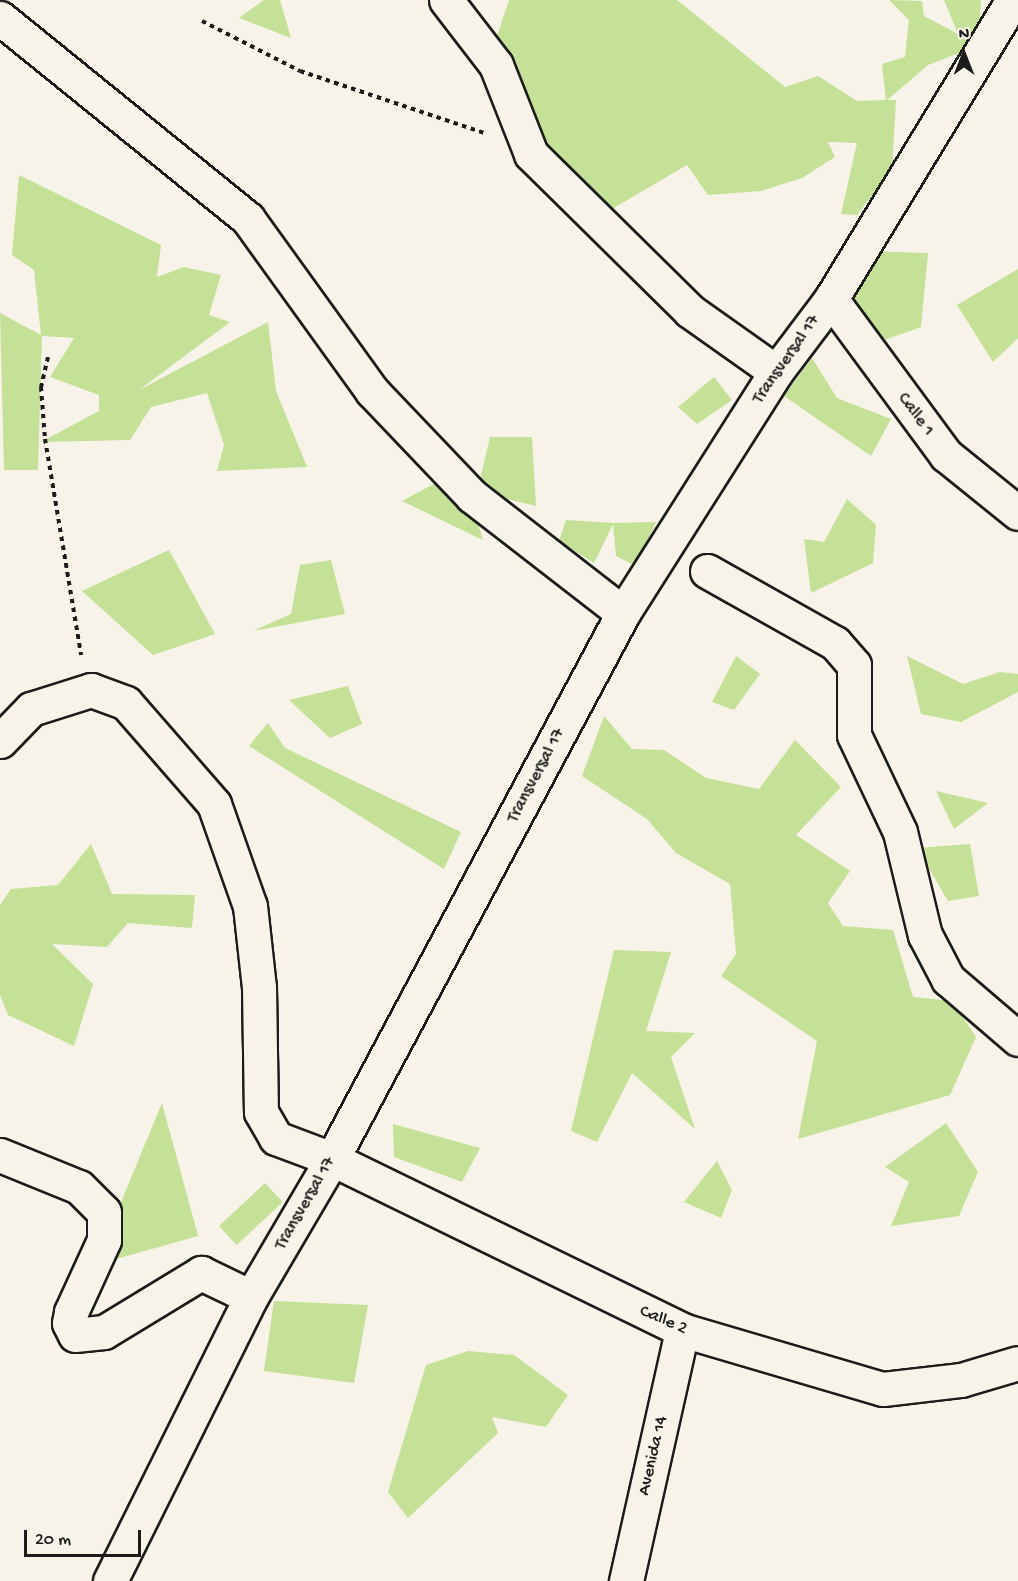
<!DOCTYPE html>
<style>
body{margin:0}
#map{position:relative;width:1018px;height:1581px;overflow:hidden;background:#f7f3e8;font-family:"Gochi Hand",sans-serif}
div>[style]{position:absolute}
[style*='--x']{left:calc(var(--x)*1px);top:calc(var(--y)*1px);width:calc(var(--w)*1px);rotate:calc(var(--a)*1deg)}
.green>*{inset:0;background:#c5e097;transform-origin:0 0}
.path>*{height:4px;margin-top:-2px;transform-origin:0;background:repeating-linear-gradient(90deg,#1c1c1c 0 4.5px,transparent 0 9px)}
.roads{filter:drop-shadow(2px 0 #1c1c1c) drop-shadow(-2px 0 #1c1c1c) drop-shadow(0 2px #1c1c1c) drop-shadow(0 -2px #1c1c1c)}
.minor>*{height:33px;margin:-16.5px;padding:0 16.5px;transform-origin:16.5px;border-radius:16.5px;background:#f7f3e8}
span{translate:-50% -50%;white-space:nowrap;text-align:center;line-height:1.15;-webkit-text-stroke:5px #f7f3e8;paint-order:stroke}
.street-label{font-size:18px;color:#1c1c1c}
.north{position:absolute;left:934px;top:24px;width:60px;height:60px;-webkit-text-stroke:4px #f7f3e8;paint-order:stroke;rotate:0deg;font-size:16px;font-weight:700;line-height:24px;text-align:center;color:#1c1c1c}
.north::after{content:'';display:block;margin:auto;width:21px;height:27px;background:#1c1c1c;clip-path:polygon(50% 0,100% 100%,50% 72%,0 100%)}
.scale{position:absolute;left:24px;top:1530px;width:117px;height:27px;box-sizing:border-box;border:3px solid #1c1c1c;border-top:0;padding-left:8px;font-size:18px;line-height:21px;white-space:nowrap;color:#1c1c1c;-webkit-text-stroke:4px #f7f3e8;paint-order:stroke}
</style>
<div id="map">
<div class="green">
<i style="clip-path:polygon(264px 0,280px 0,291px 38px,239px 18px)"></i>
<i style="clip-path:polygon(509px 0,677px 0,785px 87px,818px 76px,857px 101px,886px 100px,882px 64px,905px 57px,909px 20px,889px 0,922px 1px,924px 16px,958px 34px,944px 0,981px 0,978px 46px,928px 65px,887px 100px,896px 100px,892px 169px,857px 215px,841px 214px,857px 143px,828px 142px,835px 157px,802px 178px,761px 191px,708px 195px,687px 165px,607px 212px,537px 145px,504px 133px,474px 59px,495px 42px)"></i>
<i style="clip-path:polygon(19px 175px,161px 245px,157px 277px,184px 267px,221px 275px,209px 315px,230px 322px,139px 390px,268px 322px,276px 391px,307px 467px,217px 471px,224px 445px,207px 393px,151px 407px,130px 440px,41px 442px,99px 411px,99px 395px,50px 377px,74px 338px,42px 336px,38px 470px,4px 470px,0 313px,41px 335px,34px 270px,12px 255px)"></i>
<i style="clip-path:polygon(861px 251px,928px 253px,921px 327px,868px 346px,833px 297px)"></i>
<i style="clip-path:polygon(1018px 269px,1018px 338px,993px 362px,957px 305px)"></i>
<i style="clip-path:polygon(812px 358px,837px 398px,891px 419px,871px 456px,784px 396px)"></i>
<i style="clip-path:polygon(714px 377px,732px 400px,697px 424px,678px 407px)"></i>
<i style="clip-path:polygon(490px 437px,532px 437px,536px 506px,477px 492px)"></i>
<i style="clip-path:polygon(445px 478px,471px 500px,483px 540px,402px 501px)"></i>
<i style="clip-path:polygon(847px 499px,876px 525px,873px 563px,811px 593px,804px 539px,824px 542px)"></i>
<i style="clip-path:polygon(566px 520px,613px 523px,656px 522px,636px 566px,616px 556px,613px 524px,594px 563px,559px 541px)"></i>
<i style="clip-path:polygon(169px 550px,215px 634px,153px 655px,82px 591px)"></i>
<i style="clip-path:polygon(331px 560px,345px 614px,253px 631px,291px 614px,300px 565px)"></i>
<i style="clip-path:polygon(736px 656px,760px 674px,734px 710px,712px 702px)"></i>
<i style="clip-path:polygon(907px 656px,963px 684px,1000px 672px,1018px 674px,1018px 692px,961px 722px,921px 714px)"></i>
<i style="clip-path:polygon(348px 686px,362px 724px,330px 738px,289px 700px)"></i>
<i style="clip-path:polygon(604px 716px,632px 749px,664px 750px,706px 778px,759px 789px,795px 740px,841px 787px,796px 835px,850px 871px,828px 903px,843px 926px,893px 930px,913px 997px,952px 1001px,976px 1037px,950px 1095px,798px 1139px,817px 1041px,721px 976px,736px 954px,730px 884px,676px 853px,647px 819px,582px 776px)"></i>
<i style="clip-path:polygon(268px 723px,285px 748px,461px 832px,444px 869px,249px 746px)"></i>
<i style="clip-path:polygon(936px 791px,988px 803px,954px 829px)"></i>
<i style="clip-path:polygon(91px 844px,112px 894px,195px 895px,192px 928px,128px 923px,107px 947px,52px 944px,93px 984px,74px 1046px,8px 1015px,0 995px,0 905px,11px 889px,58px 885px)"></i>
<i style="clip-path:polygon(970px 844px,979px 896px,948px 901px,917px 848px)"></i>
<i style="clip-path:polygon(614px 950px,671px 952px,646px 1031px,695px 1033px,671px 1057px,695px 1129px,632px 1073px,597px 1142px,571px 1131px)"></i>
<i style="clip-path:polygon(162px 1103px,198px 1236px,95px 1265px)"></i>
<i style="clip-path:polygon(946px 1123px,978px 1172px,959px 1216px,891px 1226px,909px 1182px,885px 1167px)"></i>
<i style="clip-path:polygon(393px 1124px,480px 1148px,462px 1182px,394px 1157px)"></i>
<i style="clip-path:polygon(717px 1161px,732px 1190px,721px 1218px,684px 1202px)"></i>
<i style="left:265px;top:1183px;width:26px;height:63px;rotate:47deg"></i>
<i style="clip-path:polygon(274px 1301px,368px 1305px,354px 1383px,264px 1371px)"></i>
<i style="clip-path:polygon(468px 1351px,514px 1355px,568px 1395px,546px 1427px,492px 1417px,498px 1433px,408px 1518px,388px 1492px,426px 1365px)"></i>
</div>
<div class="path">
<i style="--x:202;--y:21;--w:110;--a:27"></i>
<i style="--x:300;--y:71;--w:194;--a:18.6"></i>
<i style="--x:48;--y:357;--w:31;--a:103"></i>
<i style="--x:41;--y:387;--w:52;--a:85.6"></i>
<i style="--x:45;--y:439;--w:219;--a:80.5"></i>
</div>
<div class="roads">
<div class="minor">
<i style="--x:446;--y:0;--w:82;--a:52.4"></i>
<i style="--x:496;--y:65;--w:96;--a:68.5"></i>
<i style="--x:531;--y:154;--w:223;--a:44.6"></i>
<i style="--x:690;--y:311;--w:105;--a:35.3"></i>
<i style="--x:0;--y:18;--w:319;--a:39"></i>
<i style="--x:248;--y:219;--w:212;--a:54.2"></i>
<i style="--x:372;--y:391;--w:145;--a:46.4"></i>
<i style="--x:472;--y:496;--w:191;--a:37.8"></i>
<i style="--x:831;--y:299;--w:194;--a:53.6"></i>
<i style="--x:946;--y:455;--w:92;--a:38.9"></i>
<i style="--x:707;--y:571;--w:147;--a:29.4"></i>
<i style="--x:835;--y:643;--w:29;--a:49"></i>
<i style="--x:854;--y:665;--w:70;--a:90"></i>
<i style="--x:854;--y:735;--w:107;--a:64.6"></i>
<i style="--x:900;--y:832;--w:106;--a:76.4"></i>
<i style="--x:925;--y:935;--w:50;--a:62.4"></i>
<i style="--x:948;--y:979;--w:92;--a:40.6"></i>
<i style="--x:0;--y:741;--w:45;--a:-45.9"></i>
<i style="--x:31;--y:709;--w:63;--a:-17.6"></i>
<i style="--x:91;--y:690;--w:37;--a:20"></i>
<i style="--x:126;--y:703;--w:134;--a:48.9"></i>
<i style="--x:214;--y:804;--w:108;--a:70.6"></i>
<i style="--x:250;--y:906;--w:81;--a:83.7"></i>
<i style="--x:259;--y:987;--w:125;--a:89.1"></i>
<i style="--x:261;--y:1112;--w:30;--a:60"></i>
<i style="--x:276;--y:1138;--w:60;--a:20.6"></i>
<i style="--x:332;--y:1159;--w:390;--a:26"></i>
<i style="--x:682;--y:1330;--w:209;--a:16.4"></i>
<i style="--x:883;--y:1389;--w:79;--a:-6.6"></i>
<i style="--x:961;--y:1380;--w:59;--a:-16.6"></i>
<i style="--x:0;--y:1155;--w:85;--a:22.1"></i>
<i style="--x:79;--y:1187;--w:35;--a:45"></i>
<i style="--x:104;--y:1212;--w:28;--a:90"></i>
<i style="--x:104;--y:1240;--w:79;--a:114.6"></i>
<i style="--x:71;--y:1312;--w:11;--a:100"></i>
<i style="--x:69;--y:1323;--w:13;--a:63"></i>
<i style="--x:75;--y:1335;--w:29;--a:-6"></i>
<i style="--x:104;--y:1332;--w:114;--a:-31.3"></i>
<i style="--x:201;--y:1273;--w:55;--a:25.6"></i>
<i style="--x:110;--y:1581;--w:317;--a:-63.6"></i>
<i style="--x:251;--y:1297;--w:160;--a:-59.6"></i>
<i style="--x:332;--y:1159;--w:619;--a:-61.94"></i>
<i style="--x:623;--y:613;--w:285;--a:-57.6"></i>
<i style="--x:776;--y:372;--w:91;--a:-53"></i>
<i style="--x:831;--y:299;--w:350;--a:-58.7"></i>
<i style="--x:626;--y:1581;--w:257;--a:-77.4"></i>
</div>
</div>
<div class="street-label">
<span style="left:787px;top:360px;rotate:-55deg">Transversal 17</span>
<span style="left:915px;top:415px;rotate:53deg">Calle 1</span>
<span style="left:537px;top:776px;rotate:-62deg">Transversal 17</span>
<span style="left:306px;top:1204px;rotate:-60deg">Transversal 17</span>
<span style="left:663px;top:1321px;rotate:23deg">Calle 2</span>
<span style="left:654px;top:1456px;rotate:-77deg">Avenida 14</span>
</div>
<div class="north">N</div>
<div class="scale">20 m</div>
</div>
